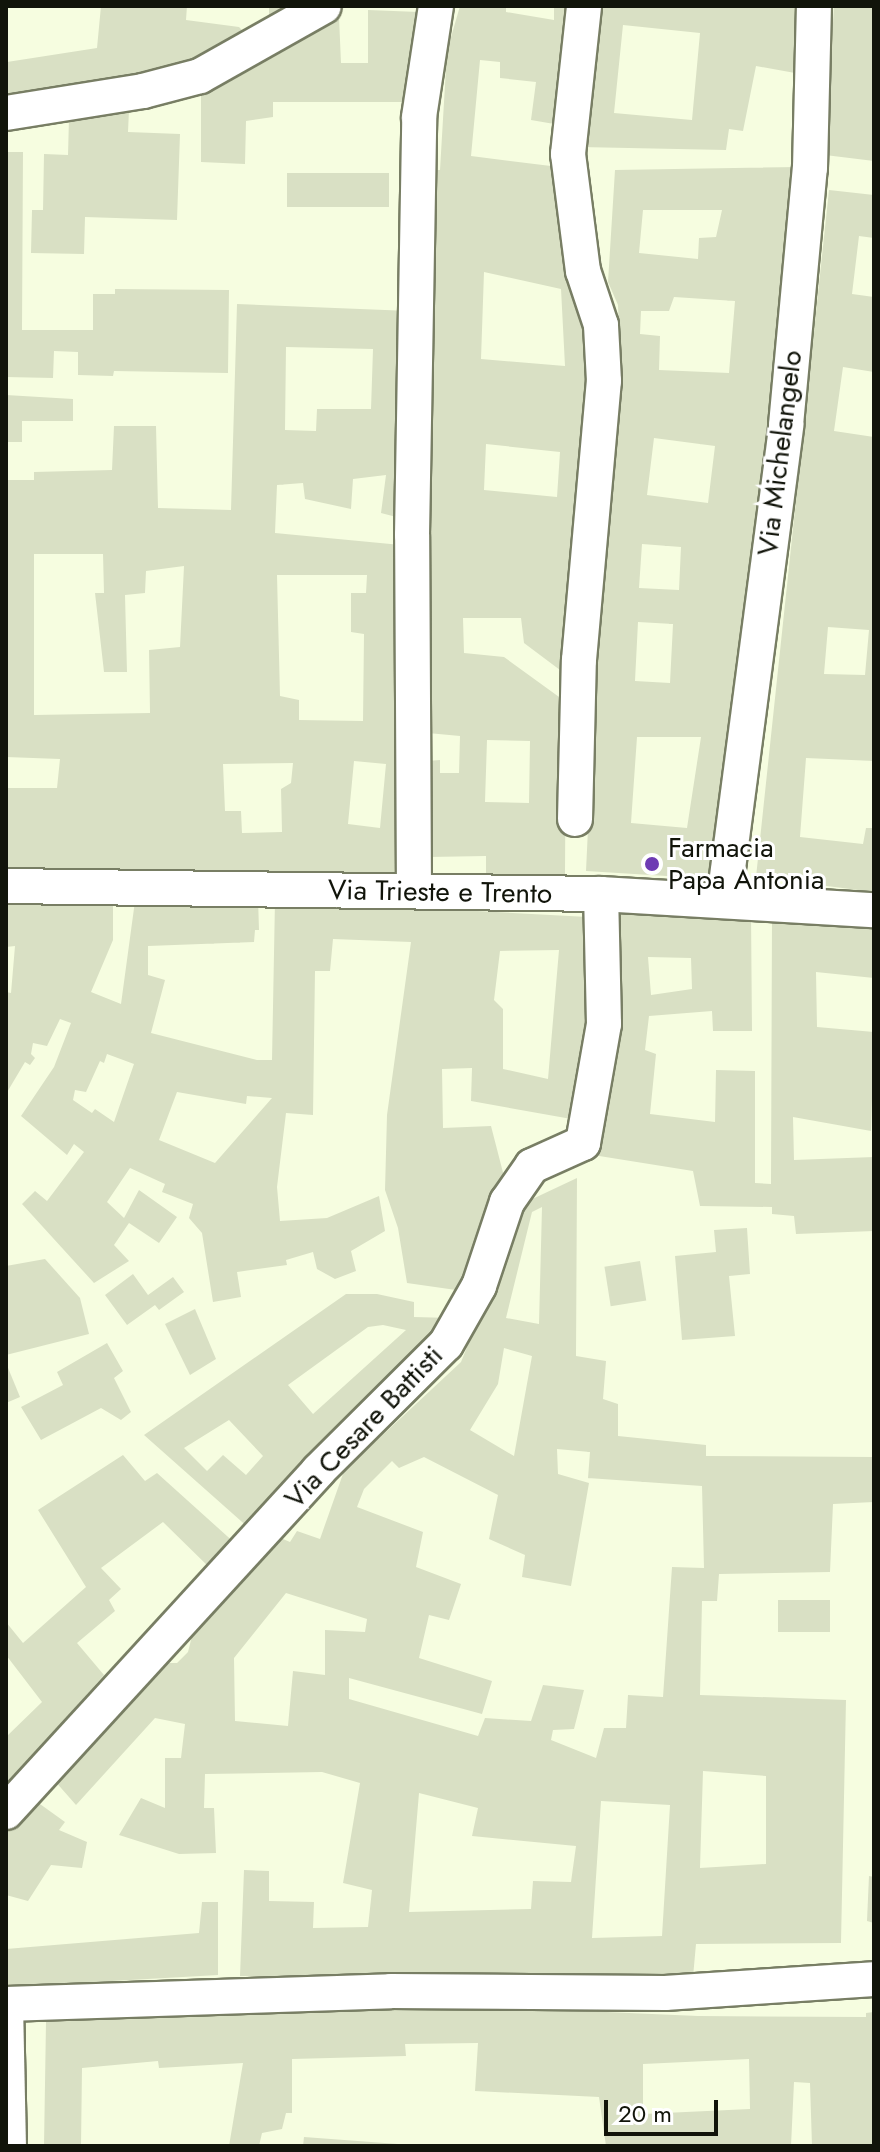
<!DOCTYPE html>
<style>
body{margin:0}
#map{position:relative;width:880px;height:2152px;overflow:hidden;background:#f6fde0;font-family:Jost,sans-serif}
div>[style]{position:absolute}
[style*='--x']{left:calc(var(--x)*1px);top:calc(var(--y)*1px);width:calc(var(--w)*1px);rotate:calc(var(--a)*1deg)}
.building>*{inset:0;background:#d9e0c4;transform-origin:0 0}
.roads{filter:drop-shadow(2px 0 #787e64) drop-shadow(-2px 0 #787e64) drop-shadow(0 2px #787e64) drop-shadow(0 -2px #787e64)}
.lane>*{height:18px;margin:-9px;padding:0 9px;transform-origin:9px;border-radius:9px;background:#fff}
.street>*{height:34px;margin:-17px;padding:0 17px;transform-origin:17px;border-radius:17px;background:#fff}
.dots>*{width:22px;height:22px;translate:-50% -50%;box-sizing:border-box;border:4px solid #fff;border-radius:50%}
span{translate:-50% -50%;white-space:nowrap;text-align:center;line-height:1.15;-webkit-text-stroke:6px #fff;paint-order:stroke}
.street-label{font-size:28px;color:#11140a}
.poi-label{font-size:28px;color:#11140a}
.left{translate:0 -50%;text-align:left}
.frame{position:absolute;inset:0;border:8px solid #11140a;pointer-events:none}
.scale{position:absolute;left:604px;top:2100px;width:114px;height:36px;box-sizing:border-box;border:4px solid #11140a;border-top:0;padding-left:10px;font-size:24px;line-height:28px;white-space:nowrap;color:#11140a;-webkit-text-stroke:6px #fff;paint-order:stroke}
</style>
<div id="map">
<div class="building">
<i style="clip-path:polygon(101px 6px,187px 6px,186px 20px,239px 27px,244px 32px,195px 65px,94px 87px,6px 95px,7px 62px,97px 48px)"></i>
<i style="clip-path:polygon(269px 6px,293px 6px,269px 20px)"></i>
<i style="clip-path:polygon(evenodd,460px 6px,506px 6px,506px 12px,554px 20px,554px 7px,569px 8px,560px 125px,531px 120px,536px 82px,500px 78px,500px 62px,480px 60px,471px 156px,559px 167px,557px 217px,592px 352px,564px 673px,524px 643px,521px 618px,463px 618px,464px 653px,504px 657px,566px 702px,565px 874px,486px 874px,486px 856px,429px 857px,427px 761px,440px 760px,440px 773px,459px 773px,460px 736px,417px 732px,436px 215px,429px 213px,431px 170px,440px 170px,447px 51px,460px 6px,484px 272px,561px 289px,565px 366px,481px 359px,484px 272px,460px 6px,486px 444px,560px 452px,557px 497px,484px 490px,486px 444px,460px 6px,487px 740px,530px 741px,529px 803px,485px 802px,487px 740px)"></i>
<i style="clip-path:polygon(evenodd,596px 6px,797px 6px,795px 73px,756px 66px,743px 131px,729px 129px,726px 150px,580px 147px,596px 6px,623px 25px,700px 33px,692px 120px,614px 113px,623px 25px)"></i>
<i style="clip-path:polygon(834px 6px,874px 6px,874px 161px,825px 155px)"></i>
<i style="clip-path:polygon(368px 10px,419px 12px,412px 102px,273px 102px,273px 117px,246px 121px,245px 164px,201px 162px,201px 95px,339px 17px,341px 63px,368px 63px)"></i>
<i style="clip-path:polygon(129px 110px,128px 132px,180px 134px,177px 220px,85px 217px,84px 254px,31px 253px,32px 210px,43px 210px,44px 154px,68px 155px,69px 118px)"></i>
<i style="clip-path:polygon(6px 152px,23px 152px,22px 330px,93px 330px,93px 294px,115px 294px,115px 289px,229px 290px,228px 373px,114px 371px,113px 376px,78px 375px,78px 352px,54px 351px,53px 378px,6px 377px)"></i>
<i style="clip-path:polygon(evenodd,799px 167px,715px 879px,586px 871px,593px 723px,589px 721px,619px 334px,618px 305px,608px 282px,615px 170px,799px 167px,643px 210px,722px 210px,716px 237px,699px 238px,698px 259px,639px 253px,643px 210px,799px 167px,674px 297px,735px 301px,729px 373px,659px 370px,660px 336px,640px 334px,641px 311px,669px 311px,674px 297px,799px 167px,654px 438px,715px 446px,708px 503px,647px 495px,654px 438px,799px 167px,642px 544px,681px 547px,679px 590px,639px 588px,642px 544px,799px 167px,638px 622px,673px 624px,670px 683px,635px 681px,638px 622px,799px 167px,637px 737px,701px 737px,687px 828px,631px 823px,637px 737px)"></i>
<i style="left:287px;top:173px;width:102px;height:34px"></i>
<i style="clip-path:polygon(evenodd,829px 190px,874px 195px,874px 238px,859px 236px,852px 294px,874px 297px,874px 372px,843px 367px,834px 431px,874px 437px,874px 761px,806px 758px,800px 837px,863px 844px,866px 828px,874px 828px,874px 892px,756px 877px,829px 190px,828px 627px,869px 630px,865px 675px,824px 674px,828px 627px)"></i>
<i style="clip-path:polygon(evenodd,237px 304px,410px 311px,404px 519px,381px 513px,386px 475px,353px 479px,351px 509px,305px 499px,303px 483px,277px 485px,275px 533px,401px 545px,403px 874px,6px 872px,6px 788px,57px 788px,60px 759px,6px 757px,6px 480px,34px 480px,34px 472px,112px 470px,114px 426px,156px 426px,158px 508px,231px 510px,237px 304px,286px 347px,373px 349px,371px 409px,317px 409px,316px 431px,285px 430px,286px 347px,237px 304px,34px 554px,103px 554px,104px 593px,95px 593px,104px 672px,127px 672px,125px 595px,145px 593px,146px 571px,184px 566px,180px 647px,149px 650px,150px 713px,34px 715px,34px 554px,237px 304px,277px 575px,367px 575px,366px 593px,351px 593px,351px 632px,364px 634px,363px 721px,299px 720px,299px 700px,280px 696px,277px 575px,237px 304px,354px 761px,386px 764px,380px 828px,348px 824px,354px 761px,237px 304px,293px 763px,291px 783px,281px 789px,282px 832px,242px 833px,241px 811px,225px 811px,223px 764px,293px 763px)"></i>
<i style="clip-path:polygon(6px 395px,73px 399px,73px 421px,22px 421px,22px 442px,6px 442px)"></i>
<i style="clip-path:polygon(evenodd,258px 898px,259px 930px,255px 930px,254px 942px,148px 946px,148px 975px,165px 980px,151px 1033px,257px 1060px,272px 1060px,275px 900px,588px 917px,593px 1014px,577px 1120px,471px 1101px,472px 1068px,442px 1069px,443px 1128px,491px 1126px,507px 1188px,490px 1192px,488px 1231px,463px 1291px,407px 1283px,398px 1228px,385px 1190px,387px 1115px,411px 942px,333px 939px,330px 971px,315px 971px,313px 1115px,286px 1113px,277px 1187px,280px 1221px,327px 1218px,379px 1196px,385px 1231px,351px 1251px,356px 1271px,335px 1279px,317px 1269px,313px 1252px,286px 1260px,287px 1265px,237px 1272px,241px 1297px,213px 1302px,202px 1233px,189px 1218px,193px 1204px,162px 1192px,165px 1184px,130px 1168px,107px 1202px,124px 1218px,139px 1190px,177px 1217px,159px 1243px,129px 1223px,114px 1245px,129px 1261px,94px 1283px,22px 1204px,35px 1191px,47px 1201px,84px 1152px,74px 1144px,67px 1155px,21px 1116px,54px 1067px,71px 1023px,60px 1019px,47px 1046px,33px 1043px,31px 1054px,35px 1058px,30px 1065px,25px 1062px,6px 1094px,6px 992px,11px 993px,15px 946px,6px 947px,6px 905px,113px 901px,113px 940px,91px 992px,121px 1004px,135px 901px,258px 898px,559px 950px,548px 1079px,503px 1069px,503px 1009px,494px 1000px,500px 951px,559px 950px,258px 898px,107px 1054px,134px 1064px,114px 1122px,95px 1109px,92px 1113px,73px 1100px,75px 1090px,86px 1092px,100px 1061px,104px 1063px,107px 1054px,258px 898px,177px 1092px,246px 1104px,247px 1096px,272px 1098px,215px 1163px,159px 1140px,177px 1092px)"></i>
<i style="clip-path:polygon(evenodd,615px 908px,751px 913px,752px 1031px,713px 1031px,712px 1011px,649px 1016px,645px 1050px,656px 1054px,650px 1114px,715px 1122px,716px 1070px,755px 1071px,755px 1183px,771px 1184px,772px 917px,874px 927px,874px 978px,816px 972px,817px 1027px,874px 1032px,871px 1131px,793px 1117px,794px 1160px,874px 1157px,874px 1231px,796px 1234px,794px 1216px,772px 1214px,772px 1207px,700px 1206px,693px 1171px,593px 1155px,615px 908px,648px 957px,691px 958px,692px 989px,651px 995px,648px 957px)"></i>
<i style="clip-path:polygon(evenodd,577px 1178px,576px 1356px,606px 1361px,603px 1399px,618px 1404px,618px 1436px,706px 1445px,706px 1456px,874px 1457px,874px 1502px,833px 1504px,830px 1572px,719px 1574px,717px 1601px,702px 1601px,700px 1695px,846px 1700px,841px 1943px,696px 1944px,693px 1977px,240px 1976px,244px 1870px,269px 1871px,269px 1901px,314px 1902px,313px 1928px,368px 1927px,372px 1890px,343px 1883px,360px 1783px,322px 1772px,205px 1774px,204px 1808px,214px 1808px,216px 1853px,179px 1854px,119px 1835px,141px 1798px,165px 1808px,165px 1758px,181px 1758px,185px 1724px,155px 1718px,76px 1805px,54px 1780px,157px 1663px,177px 1663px,188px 1652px,196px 1620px,276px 1536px,290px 1542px,297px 1531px,320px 1539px,344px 1471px,461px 1362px,526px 1202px,577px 1178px,542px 1207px,539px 1324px,506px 1318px,532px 1212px,542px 1207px,577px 1178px,504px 1348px,532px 1356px,514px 1456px,470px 1430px,498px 1384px,504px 1348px,577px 1178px,557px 1449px,590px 1452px,588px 1478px,702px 1486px,704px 1568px,672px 1567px,663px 1697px,628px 1695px,626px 1728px,604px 1728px,596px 1758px,551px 1740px,553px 1730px,574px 1729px,584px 1690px,543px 1685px,531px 1721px,485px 1718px,478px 1736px,349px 1699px,349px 1678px,482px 1714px,492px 1681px,419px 1658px,429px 1615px,449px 1620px,461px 1584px,416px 1567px,423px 1532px,357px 1507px,364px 1489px,392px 1461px,399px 1468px,424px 1457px,498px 1495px,489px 1539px,525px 1555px,522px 1577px,571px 1586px,589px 1483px,558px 1474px,557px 1449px,577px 1178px,286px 1593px,367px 1619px,365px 1632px,325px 1630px,325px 1675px,293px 1671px,288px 1726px,235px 1721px,234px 1658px,286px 1593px,577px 1178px,703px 1771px,766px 1776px,766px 1864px,700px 1868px,703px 1771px,577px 1178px,419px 1793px,478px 1808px,472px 1836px,576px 1846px,571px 1882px,533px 1881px,531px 1909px,409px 1912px,419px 1793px,577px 1178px,601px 1801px,670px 1805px,662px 1936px,592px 1938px,601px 1801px)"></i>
<i style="clip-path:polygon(747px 1228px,750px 1274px,729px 1276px,735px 1336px,682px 1340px,675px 1256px,716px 1252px,714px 1230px)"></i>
<i style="clip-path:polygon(45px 1259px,80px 1298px,89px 1334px,6px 1355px,6px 1266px)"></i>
<i style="left:640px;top:1261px;width:40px;height:36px;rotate:81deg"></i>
<i style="clip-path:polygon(133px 1274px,148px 1295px,173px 1277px,184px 1292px,159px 1310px,155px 1305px,127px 1325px,105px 1295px)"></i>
<i style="clip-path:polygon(evenodd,346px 1294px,377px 1294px,414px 1302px,414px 1317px,451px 1318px,250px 1529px,144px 1435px,346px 1294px,383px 1325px,406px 1330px,313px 1414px,288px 1385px,368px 1327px,383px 1325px,346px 1294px,229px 1420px,263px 1456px,246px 1475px,223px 1455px,207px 1471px,184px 1448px,229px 1420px)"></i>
<i style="clip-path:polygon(195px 1309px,216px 1359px,190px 1375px,165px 1324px)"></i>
<i style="clip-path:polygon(107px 1343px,123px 1371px,114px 1378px,131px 1412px,121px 1420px,101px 1408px,41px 1440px,21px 1407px,63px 1385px,57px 1372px)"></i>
<i style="clip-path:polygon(6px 1363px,20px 1397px,6px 1403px)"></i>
<i style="clip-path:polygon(123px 1455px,145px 1481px,157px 1473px,237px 1545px,214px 1572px,163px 1522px,101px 1568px,121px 1589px,109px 1600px,115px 1611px,77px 1643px,104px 1675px,6px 1786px,6px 1737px,42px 1702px,6px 1655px,6px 1622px,23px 1643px,86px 1587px,38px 1510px)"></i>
<i style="left:778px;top:1600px;width:52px;height:32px"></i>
<i style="clip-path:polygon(33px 1799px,65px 1822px,59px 1830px,87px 1842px,82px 1868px,51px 1865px,28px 1901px,6px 1895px,6px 1834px)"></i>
<i style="clip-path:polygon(869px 1876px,874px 1877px,874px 1923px,867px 1921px)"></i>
<i style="clip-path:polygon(202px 1902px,218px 1902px,218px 1975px,6px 1987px,6px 1949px,199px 1933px)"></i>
<i style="clip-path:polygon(evenodd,467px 2006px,698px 2016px,866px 2017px,866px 2013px,874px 2012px,874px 2146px,812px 2146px,810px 2083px,794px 2082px,791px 2146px,606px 2146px,599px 2097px,475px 2091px,478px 2043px,405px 2044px,406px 2056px,292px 2059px,292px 2113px,286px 2113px,282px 2129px,262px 2133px,259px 2146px,229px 2146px,243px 2063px,159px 2068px,158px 2061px,82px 2068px,81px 2146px,44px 2146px,46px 2022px,467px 2006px,749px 2059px,750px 2109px,643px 2114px,643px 2064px,749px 2059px)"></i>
<i style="clip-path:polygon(304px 2137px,398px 2144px,398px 2146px,303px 2146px)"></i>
</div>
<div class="roads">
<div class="lane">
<i style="--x:14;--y:2004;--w:142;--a:88.8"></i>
</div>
<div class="street">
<i style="--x:6;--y:113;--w:139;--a:-9.1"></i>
<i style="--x:143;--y:91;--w:59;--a:-14.7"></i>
<i style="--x:200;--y:76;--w:142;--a:-29.4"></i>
<i style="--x:575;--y:819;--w:159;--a:-88.6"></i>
<i style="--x:579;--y:660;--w:280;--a:-84.9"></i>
<i style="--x:604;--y:381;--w:56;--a:-93.1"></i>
<i style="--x:601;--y:325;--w:57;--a:-108.4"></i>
<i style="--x:583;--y:271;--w:118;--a:-97.3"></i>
<i style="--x:568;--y:154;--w:149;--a:-83.8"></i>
<i style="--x:6;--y:886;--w:595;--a:0.77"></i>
<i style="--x:601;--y:894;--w:273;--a:3.4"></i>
<i style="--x:414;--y:891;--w:356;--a:-90.3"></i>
<i style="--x:412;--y:535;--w:418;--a:-89"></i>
<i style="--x:419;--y:117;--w:112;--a:-81.3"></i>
<i style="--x:724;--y:899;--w:478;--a:-82.5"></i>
<i style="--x:786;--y:425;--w:258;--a:-84.7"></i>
<i style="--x:810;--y:168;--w:162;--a:-88.6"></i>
<i style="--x:6;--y:1812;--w:462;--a:-47.5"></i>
<i style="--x:318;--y:1471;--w:180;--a:-44.8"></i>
<i style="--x:446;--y:1344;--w:67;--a:-60.4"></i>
<i style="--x:479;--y:1286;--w:89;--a:-71.6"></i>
<i style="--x:507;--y:1202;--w:44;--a:-55.2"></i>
<i style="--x:532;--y:1166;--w:56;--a:-24.3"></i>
<i style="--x:583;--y:1143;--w:121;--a:-80"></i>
<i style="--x:604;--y:1024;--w:130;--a:-91.3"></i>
<i style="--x:6;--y:2004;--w:385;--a:-1.9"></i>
<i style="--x:391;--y:1991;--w:274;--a:0.4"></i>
<i style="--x:665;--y:1993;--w:209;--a:-3.8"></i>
</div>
</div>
<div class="dots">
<i style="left:652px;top:864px;background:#6e3bb3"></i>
</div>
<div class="street-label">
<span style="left:780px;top:453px;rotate:-83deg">Via Michelangelo</span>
<span style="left:440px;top:892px;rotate:1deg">Via Trieste e Trento</span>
<span style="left:364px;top:1427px;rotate:-46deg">Via Cesare Battisti</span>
</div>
<div class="poi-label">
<span class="left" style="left:668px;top:864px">Farmacia<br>Papa Antonia</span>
</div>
<div class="frame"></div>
<div class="scale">20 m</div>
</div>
